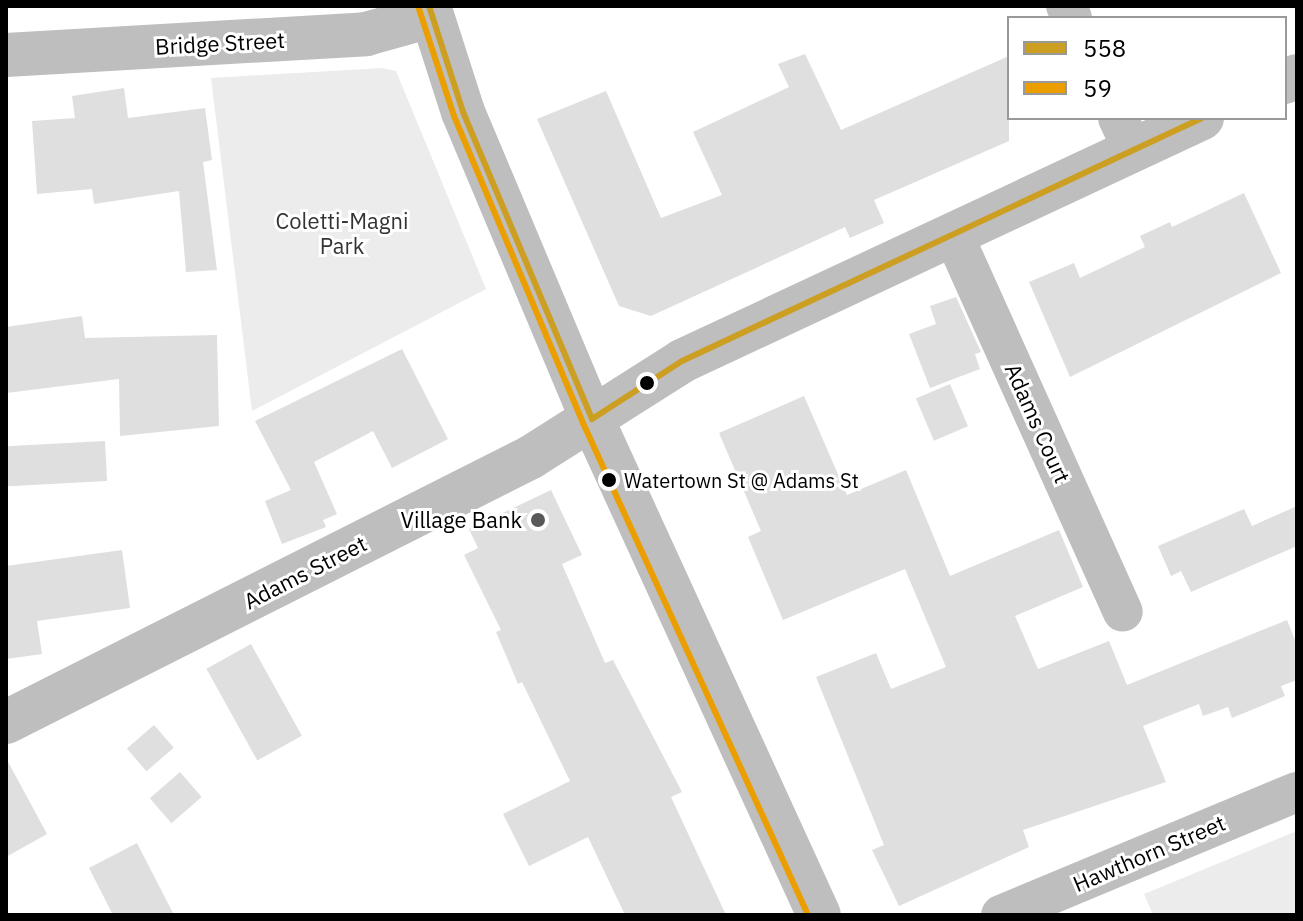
<!DOCTYPE html>
<style>
body{margin:0}
#map{position:relative;width:1303px;height:921px;overflow:hidden;background:#fff;font-family:"IBM Plex Sans",sans-serif}
div>[style]{position:absolute}
[style*='--x']{left:calc(var(--x)*1px);top:calc(var(--y)*1px);width:calc(var(--w)*1px);rotate:calc(var(--a)*1deg)}
.green>*{inset:0;background:#ececec}
.building>*{inset:0;background:#dfdfdf;transform-origin:0 0}
.minor>*{height:40px;margin:-20px;padding:0 20px;transform-origin:20px;border-radius:20px;background:#bebebe}
.tertiary>*{height:44px;margin:-22px;padding:0 22px;transform-origin:22px;border-radius:22px;background:#bebebe}
.primary>*{height:44px;margin:-22px;padding:0 22px;transform-origin:22px;border-radius:22px;background:#bebebe}
.bus-1>*{height:6px;margin:-3px;padding:0 3px;transform-origin:3px;border-radius:3px;background:#cc9f23}
.bus-2>*{height:6px;margin:-3px;padding:0 3px;transform-origin:3px;border-radius:3px;background:#eb9e00}
.dots>*{width:22px;height:22px;translate:-50% -50%;box-sizing:border-box;border:4px solid #fff;border-radius:50%}
span{translate:-50% -50%;white-space:nowrap;text-align:center;line-height:1.15;-webkit-text-stroke:6px #fff;paint-order:stroke}
.bus-label{font-size:20px;color:#000}
.left{translate:0 -50%;text-align:left}
.street-label{font-size:22px;color:#000}
.park-label{font-size:22px;color:#333}
.poi-label{font-size:22px;color:#000}
.right{translate:-100% -50%;text-align:right}
.frame{position:absolute;inset:0;border:8px solid #000;pointer-events:none}
.legend{position:absolute;left:1007px;top:16px;width:280px;height:104px;box-sizing:border-box;background:#fff;border:2px solid #999;margin:0;padding:10px 14px;list-style:none;font-size:24px;color:#000}
.legend li{display:flex;align-items:center;gap:16px;height:40px}
.legend b{width:40px;border:2px solid #999}
</style>
<div id="map">
<div class="green">
<i style="clip-path:polygon(382px 68px,396px 71px,486px 289px,252px 411px,211px 78px)"></i>
<i style="clip-path:polygon(1297px 831px,1297px 915px,1153px 915px,1144px 894px)"></i>
</div>
<div class="building">
<i style="clip-path:polygon(805px 54px,841px 130px,1009px 56px,1009px 141px,874px 200px,884px 223px,850px 238px,845px 227px,651px 316px,619px 306px,537px 119px,606px 91px,661px 218px,722px 195px,693px 132px,789px 87px,778px 64px)"></i>
<i style="clip-path:polygon(124px 88px,128px 118px,205px 108px,212px 160px,203px 162px,217px 270px,186px 272px,179px 191px,94px 204px,92px 189px,37px 194px,32px 121px,75px 118px,72px 96px)"></i>
<i style="clip-path:polygon(1244px 193px,1281px 273px,1070px 377px,1029px 282px,1074px 263px,1080px 278px,1145px 247px,1140px 236px,1170px 222px,1172px 227px)"></i>
<i style="clip-path:polygon(956px 297px,981px 352px,975px 354px,980px 369px,930px 388px,909px 334px,936px 324px,930px 306px)"></i>
<i style="clip-path:polygon(82px 316px,85px 338px,217px 335px,219px 426px,120px 436px,119px 379px,6px 393px,6px 327px)"></i>
<i style="clip-path:polygon(402px 349px,448px 439px,392px 468px,373px 431px,314px 462px,337px 514px,323px 520px,326px 527px,282px 544px,265px 501px,291px 490px,255px 421px)"></i>
<i style="left:950px;top:384px;width:46px;height:37px;rotate:67deg"></i>
<i style="clip-path:polygon(804px 396px,847px 495px,906px 470px,950px 576px,1059px 530px,1083px 587px,1015px 616px,1038px 669px,1109px 641px,1127px 685px,1287px 620px,1297px 645px,1297px 680px,1281px 686px,1285px 696px,1232px 718px,1228px 707px,1203px 716px,1199px 704px,1143px 726px,1166px 782px,1023px 830px,1029px 847px,899px 906px,872px 850px,884px 845px,816px 677px,876px 653px,891px 689px,946px 667px,905px 569px,783px 620px,748px 537px,761px 531px,719px 433px)"></i>
<i style="left:105px;top:441px;width:40px;height:99px;rotate:87deg"></i>
<i style="clip-path:polygon(551px 490px,582px 555px,562px 564px,605px 663px,613px 660px,682px 792px,671px 797px,726px 915px,625px 915px,588px 837px,529px 866px,503px 814px,570px 781px,522px 682px,518px 684px,496px 632px,501px 630px,464px 555px,478px 548px,469px 529px)"></i>
<i style="clip-path:polygon(1297px 506px,1297px 546px,1191px 592px,1181px 571px,1171px 576px,1158px 546px,1244px 509px,1252px 526px)"></i>
<i style="clip-path:polygon(122px 550px,130px 608px,37px 621px,42px 654px,6px 659px,6px 566px)"></i>
<i style="left:251px;top:644px;width:105px;height:51px;rotate:61deg"></i>
<i style="left:154px;top:725px;width:30px;height:36px;rotate:49deg"></i>
<i style="clip-path:polygon(6px 758px,47px 834px,6px 857px)"></i>
<i style="left:180px;top:772px;width:33px;height:40px;rotate:49deg"></i>
<i style="clip-path:polygon(137px 843px,174px 915px,113px 915px,89px 868px)"></i>
</div>
<div class="minor">
<i style="--x:1066;--y:6;--w:13;--a:63"></i>
<i style="--x:1118;--y:118;--w:33;--a:65"></i>
<i style="--x:953;--y:234;--w:414;--a:65.8"></i>
<i style="--x:1001;--y:915;--w:321;--a:-22.6"></i>
</div>
<div class="tertiary">
<i style="--x:6;--y:55;--w:361;--a:-3.3"></i>
<i style="--x:366;--y:34;--w:67;--a:-15.5"></i>
<i style="--x:1285;--y:82;--w:13;--a:-27"></i>
<i style="--x:6;--y:722;--w:588;--a:-26.78"></i>
<i style="--x:531;--y:457;--w:179;--a:-32.4"></i>
<i style="--x:682;--y:361;--w:574;--a:-25.05"></i>
</div>
<div class="primary">
<i style="--x:429;--y:6;--w:111;--a:72.2"></i>
<i style="--x:463;--y:112;--w:333;--a:67.2"></i>
<i style="--x:592;--y:419;--w:545;--a:65.41"></i>
</div>
<div class="bus-1">
<i style="--x:429;--y:6;--w:111;--a:72.2"></i>
<i style="--x:463;--y:112;--w:333;--a:67.2"></i>
<i style="--x:592;--y:419;--w:107;--a:-32.8"></i>
<i style="--x:682;--y:361;--w:574;--a:-25.05"></i>
</div>
<div class="bus-2">
<i style="--x:419;--y:9;--w:113;--a:71.9"></i>
<i style="--x:454;--y:116;--w:333;--a:67.2"></i>
<i style="--x:583;--y:423;--w:541;--a:65.42"></i>
</div>
<div class="dots">
<i style="left:647px;top:383px;background:#000"></i>
<i style="left:609px;top:480px;background:#000"></i>
<i style="left:538px;top:520px;background:#595959"></i>
</div>
<div class="bus-label">
<span class="left" style="left:624px;top:480px">Watertown St @ Adams St</span>
</div>
<div class="street-label">
<span style="left:220px;top:43px;rotate:-3deg">Bridge Street</span>
<span style="left:1038px;top:423px;rotate:66deg">Adams Court</span>
<span style="left:305px;top:572px;rotate:-27deg">Adams Street</span>
<span style="left:1149px;top:853px;rotate:-23deg">Hawthorn Street</span>
</div>
<div class="park-label">
<span style="left:342px;top:233px">Coletti-Magni<br>Park</span>
</div>
<div class="poi-label">
<span class="right" style="left:522px;top:520px">Village Bank</span>
</div>
<div class="frame"></div>
<ul class="legend">
<li><b style="height:10px;background:#cc9f23"></b>558</li>
<li><b style="height:10px;background:#eb9e00"></b>59</li>
</ul>
</div>
